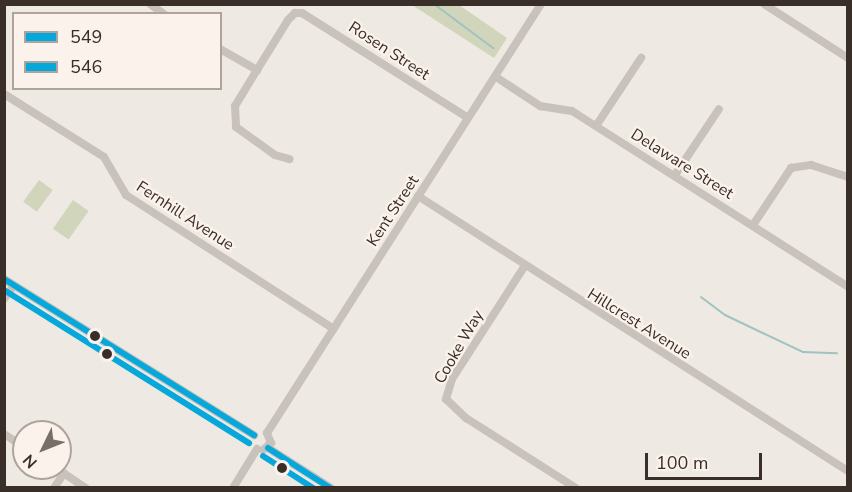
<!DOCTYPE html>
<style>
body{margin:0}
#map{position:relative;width:852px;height:492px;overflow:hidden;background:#efe9e3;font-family:"Nunito Sans",sans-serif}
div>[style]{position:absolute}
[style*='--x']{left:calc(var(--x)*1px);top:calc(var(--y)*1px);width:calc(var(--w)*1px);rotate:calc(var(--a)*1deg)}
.green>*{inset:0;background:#d1d5bc;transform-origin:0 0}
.stream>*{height:2px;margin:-1px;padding:0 1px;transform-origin:1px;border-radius:1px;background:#9ec3c1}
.minor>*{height:8px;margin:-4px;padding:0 4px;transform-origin:4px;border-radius:4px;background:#c8c1bc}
.bus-1>*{height:6px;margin:-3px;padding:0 3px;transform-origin:3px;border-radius:3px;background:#06a8db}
.bus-2>*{height:6px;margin:-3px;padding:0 3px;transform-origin:3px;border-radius:3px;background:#06a8db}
.dots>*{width:16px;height:16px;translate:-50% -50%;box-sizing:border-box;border:3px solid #fbf3eb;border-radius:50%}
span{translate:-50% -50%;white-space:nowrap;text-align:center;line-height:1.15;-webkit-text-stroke:4.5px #fbf3eb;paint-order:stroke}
.street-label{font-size:16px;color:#3a2e29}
.frame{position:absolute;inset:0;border:6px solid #3a2e29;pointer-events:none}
.legend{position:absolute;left:12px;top:12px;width:210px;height:78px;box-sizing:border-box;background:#fbf3eb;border:2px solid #aea49d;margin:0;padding:8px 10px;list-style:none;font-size:18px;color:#3a2e29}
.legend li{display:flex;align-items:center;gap:12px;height:30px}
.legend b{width:30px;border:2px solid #aea49d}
.north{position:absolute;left:12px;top:420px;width:60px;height:60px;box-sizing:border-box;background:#fbf3eb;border:2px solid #aea49d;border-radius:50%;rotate:227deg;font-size:16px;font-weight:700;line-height:24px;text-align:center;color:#3a2e29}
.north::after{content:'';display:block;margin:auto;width:21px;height:27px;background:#796f6a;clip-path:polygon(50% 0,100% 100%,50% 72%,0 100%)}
.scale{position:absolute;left:645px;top:453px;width:117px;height:27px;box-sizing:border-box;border:3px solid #3a2e29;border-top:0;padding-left:8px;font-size:18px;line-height:21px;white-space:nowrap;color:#3a2e29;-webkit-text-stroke:4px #fbf3eb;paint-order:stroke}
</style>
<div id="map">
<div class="green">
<i style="clip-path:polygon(412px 5px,459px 5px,507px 38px,494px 58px)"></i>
<i style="left:39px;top:180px;width:17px;height:27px;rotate:36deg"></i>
<i style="left:73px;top:200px;width:19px;height:35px;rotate:35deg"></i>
</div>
<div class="stream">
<i style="--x:434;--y:4;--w:74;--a:36.7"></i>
<i style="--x:701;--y:297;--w:30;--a:37"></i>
<i style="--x:725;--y:315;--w:86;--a:25.4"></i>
<i style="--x:803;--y:352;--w:34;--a:2"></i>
</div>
<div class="minor">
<i style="--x:150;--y:4;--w:17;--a:36"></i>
<i style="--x:764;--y:4;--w:100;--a:32.7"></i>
<i style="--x:220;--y:49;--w:43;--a:29.6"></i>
<i style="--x:257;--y:70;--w:59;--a:-58.2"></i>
<i style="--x:288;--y:20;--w:10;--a:-45"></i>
<i style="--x:295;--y:13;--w:7;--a:0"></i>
<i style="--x:302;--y:13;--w:196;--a:32.3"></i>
<i style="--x:257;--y:70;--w:42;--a:121.4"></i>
<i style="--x:235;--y:106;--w:21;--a:87"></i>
<i style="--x:236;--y:127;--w:48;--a:35.7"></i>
<i style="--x:275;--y:155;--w:15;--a:16"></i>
<i style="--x:496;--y:77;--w:53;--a:33.4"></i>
<i style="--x:540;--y:106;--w:32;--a:9"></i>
<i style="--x:572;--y:111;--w:327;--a:32.5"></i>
<i style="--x:4;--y:94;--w:118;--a:32.2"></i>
<i style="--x:104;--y:157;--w:44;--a:59.9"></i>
<i style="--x:126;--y:195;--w:247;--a:32.8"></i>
<i style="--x:596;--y:126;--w:82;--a:-56.5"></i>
<i style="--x:675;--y:175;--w:79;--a:-56.3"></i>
<i style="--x:418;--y:196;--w:510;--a:32.6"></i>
<i style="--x:753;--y:225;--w:69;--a:-56.3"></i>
<i style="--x:791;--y:168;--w:20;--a:-9"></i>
<i style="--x:811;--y:165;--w:39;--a:18"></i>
<i style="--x:524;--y:267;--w:133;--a:122.7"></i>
<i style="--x:452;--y:379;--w:21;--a:107"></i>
<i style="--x:446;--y:399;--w:28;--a:44"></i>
<i style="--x:466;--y:418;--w:130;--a:32.5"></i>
<i style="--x:4;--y:279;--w:295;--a:32"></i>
<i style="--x:4;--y:299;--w:17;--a:-54"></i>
<i style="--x:267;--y:433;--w:509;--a:-57.43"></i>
<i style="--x:4;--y:434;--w:24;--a:33"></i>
<i style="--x:268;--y:448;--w:75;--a:32.4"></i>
<i style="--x:263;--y:450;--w:11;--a:-41"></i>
<i style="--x:271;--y:443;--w:11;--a:-112"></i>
<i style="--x:56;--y:468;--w:36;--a:34"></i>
<i style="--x:54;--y:488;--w:18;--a:-56"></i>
<i style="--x:233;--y:488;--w:46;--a:-58.4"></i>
</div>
<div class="bus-1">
<i style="--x:4;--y:279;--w:295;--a:32"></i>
<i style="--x:268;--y:448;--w:74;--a:32.8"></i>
</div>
<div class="bus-2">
<i style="--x:4;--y:290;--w:289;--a:32"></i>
<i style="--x:263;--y:456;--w:59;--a:32.6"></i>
</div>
<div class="dots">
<i style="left:95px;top:336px;background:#3a2e29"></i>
<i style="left:107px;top:354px;background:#3a2e29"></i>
<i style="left:282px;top:468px;background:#3a2e29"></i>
</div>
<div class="street-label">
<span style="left:389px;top:51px;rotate:33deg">Rosen Street</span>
<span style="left:682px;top:164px;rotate:32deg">Delaware Street</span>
<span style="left:393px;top:211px;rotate:-57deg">Kent Street</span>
<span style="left:185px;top:216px;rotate:33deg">Fernhill Avenue</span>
<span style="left:639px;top:324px;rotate:32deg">Hillcrest Avenue</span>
<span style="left:459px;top:347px;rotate:-60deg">Cooke Way</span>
</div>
<div class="frame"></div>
<ul class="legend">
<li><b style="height:8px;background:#06a8db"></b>549</li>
<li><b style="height:8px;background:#06a8db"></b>546</li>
</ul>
<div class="north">N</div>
<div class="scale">100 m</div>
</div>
